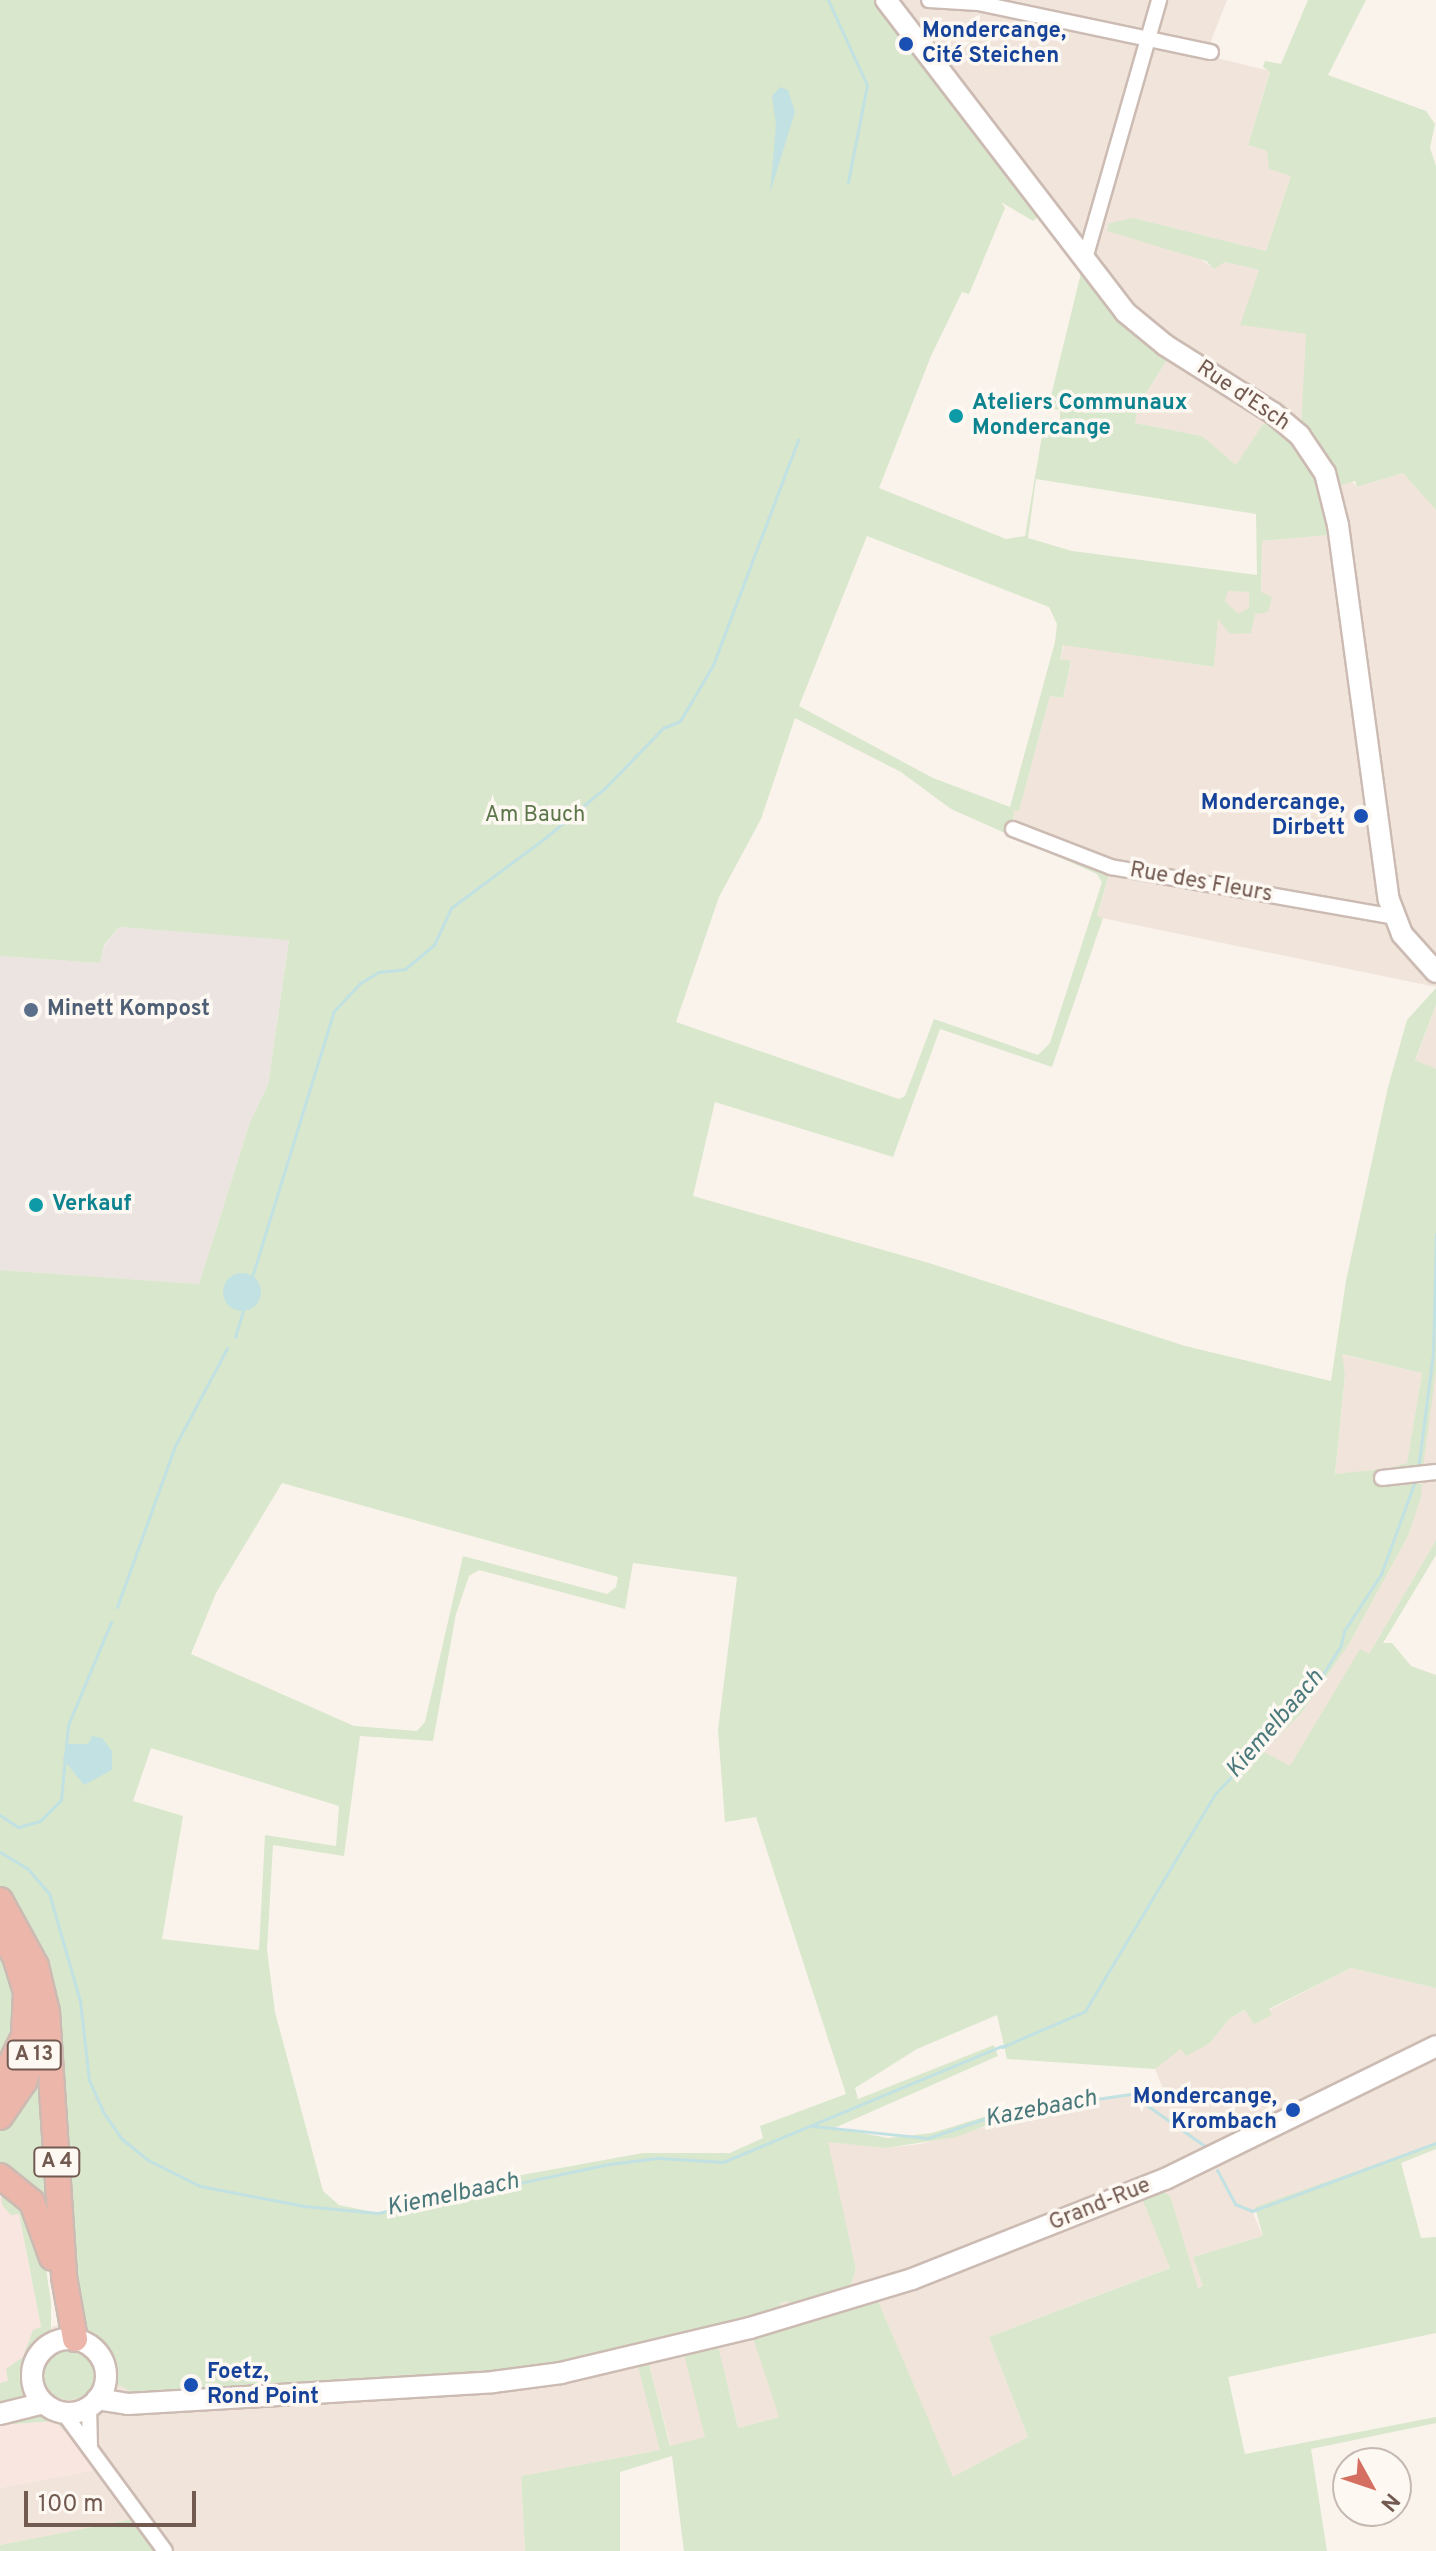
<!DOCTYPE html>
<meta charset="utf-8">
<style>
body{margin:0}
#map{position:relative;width:1436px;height:2551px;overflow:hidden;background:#faf3ec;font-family:Overpass,sans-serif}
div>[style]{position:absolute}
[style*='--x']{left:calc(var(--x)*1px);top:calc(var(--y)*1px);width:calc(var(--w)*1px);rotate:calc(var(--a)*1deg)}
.residential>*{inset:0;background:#f1e5db}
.commercial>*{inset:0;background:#f9e6e1}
.industrial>*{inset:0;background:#ebe4e1}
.green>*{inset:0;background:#d9e7cc}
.round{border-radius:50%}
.water>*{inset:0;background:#c2e1e2}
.stream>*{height:3px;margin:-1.5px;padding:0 1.5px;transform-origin:1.5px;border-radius:1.5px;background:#c2e1e2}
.roads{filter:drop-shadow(2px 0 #ccbbb3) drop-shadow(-2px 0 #ccbbb3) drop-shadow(0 2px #ccbbb3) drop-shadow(0 -2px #ccbbb3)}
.street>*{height:14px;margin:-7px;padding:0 7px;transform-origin:7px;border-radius:7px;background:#fff}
.secondary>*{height:20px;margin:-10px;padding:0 10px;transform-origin:10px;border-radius:10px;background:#fff}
.secondary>.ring{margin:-10px;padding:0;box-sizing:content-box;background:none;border:20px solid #fff;border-radius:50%}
.highway>*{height:24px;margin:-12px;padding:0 12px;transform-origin:12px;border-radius:12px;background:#ecb6ab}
.dots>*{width:22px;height:22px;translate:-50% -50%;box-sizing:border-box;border:4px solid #fdf8f2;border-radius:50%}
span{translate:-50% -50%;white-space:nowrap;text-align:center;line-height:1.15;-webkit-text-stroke:7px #fdf8f2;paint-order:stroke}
.shield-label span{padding:2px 6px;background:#fdf8f2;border:2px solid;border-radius:6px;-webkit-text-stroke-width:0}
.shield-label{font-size:20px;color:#735a51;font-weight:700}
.transit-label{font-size:22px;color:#164399;font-weight:700}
.left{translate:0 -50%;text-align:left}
.right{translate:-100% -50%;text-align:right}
.street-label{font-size:22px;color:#735a51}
.culture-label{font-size:22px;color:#0d838f;font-weight:700}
.park-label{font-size:22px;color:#5d774b}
.service-label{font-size:22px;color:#4e5e75;font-weight:700}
.water-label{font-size:24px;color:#4a797c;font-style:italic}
.north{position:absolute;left:1332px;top:2447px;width:80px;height:80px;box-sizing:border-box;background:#fdf8f2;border:2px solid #c6b9b2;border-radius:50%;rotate:130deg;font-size:22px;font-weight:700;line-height:32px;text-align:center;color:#735a51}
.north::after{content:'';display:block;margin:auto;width:28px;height:36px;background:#d46f61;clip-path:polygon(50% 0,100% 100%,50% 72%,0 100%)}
.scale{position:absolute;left:24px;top:2491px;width:172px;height:36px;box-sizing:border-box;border:4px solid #735a51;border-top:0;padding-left:10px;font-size:24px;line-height:28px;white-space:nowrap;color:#735a51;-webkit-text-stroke:6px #fdf8f2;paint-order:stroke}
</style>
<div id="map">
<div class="residential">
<i style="clip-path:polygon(879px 0,1227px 0,1209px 46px,1219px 48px,1217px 58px,1270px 71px,1248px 145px,1267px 151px,1291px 176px,1266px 251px,1134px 218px,1214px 268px,1225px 262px,1259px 270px,1307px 334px,1301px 427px,1357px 487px,1403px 473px,1436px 510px,1436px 987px,1097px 917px,1111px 867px,1013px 829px,1014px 809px,1019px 811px,1050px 696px,1063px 698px,1071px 662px,1060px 659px,1064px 644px,1213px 667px,1221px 590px,1261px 593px,1262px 541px,1328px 535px,1328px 526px,1275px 427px,1263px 424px,1237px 466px,1201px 436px,1135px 423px,1138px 406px,1167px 360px,1126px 328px,1081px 273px)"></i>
<i style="clip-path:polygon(1436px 1005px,1436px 1069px,1415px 1061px)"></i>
<i style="clip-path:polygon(1341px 1354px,1422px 1373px,1407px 1464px,1393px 1470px,1411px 1470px,1436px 1371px,1436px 1540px,1369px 1654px,1360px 1650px,1290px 1767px,1261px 1751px,1300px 1715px,1349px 1644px,1408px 1536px,1422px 1485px,1421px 1479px,1382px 1478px,1382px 1469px,1335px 1475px,1345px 1375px)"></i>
<i style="clip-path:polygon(1351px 1968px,1436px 1988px,1436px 2143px,1252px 2211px,1263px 2236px,1193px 2257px,1203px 2286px,1197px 2288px,1170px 2197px,1185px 2262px,989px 2337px,1028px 2437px,952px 2478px,878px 2301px,779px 2417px,738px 2428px,718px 2345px,706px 2437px,671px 2447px,649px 2364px,660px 2450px,521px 2476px,525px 2551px,155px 2551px,133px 2519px,0 2545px,0 2488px,99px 2469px,60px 2420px,31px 2400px,22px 2382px,32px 2354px,53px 2326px,73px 2324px,105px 2353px,112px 2376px,148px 2394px,201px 2387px,220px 2391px,782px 2310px,780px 2303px,850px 2287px,856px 2269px,827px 2141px,886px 2148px,920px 2144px,1079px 2102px,1142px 2092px,1169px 2104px,1155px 2069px,1181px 2048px,1210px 2043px,1230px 2018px,1246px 2010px,1254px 2024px,1269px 2010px)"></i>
</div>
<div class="commercial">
<i style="clip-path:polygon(0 2196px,19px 2214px,41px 2328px,8px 2381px,0 2383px)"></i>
<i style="clip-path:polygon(55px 2421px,78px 2439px,100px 2469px,0 2488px,0 2425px)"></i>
</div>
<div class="industrial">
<i style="clip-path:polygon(119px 927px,289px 939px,268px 1085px,250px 1122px,199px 1284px,0 1270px,0 956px,100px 963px,104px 946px)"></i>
</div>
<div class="green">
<i style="clip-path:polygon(evenodd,0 0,879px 0,1039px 216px,1033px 221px,1001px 202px,1005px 208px,969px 294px,962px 292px,931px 356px,879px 488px,1006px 539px,1025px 536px,1045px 418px,1060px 420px,1060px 410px,1048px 408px,1081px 273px,1126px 328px,1167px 360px,1138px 406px,1135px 423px,1202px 436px,1236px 465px,1263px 424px,1278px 424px,1319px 475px,1329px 535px,1262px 541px,1261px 592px,1272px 597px,1268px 612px,1255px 614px,1251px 633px,1230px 634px,1218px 619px,1214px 667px,1063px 645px,1060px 659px,1071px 661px,1063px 698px,1050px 696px,1019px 811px,1014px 810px,1013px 828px,1111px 867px,1097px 916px,1103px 918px,1052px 1067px,940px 1029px,893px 1157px,715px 1102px,693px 1196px,929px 1263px,1185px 1346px,1331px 1381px,1346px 1281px,1388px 1087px,1407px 1020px,1436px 988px,1436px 1005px,1415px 1060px,1436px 1069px,1436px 1371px,1423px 1468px,1393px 1467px,1407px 1463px,1422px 1373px,1342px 1354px,1345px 1375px,1335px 1474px,1382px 1469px,1382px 1477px,1410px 1475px,1410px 1483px,1422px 1484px,1421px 1497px,1408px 1536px,1349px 1644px,1300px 1715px,1262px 1751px,1290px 1766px,1360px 1649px,1369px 1654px,1436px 1540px,1436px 1555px,1383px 1643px,1392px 1643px,1411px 1666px,1436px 1675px,1436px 1988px,1351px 1968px,1269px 2009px,1272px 2015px,1254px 2024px,1245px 2010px,1230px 2018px,1210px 2043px,1186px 2056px,1181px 2049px,1155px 2069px,1007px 2059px,997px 2015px,917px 2049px,855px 2088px,858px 2099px,994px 2045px,998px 2056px,834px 2128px,888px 2138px,932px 2133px,990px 2115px,993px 2123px,956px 2137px,886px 2148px,828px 2142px,856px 2269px,850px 2287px,856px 2290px,790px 2306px,788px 2301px,780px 2303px,782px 2311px,561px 2367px,135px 2394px,117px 2384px,105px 2353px,73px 2324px,52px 1982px,40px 1944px,0 1889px,0 1270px,199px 1284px,250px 1122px,268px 1085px,289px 940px,119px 927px,104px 945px,100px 963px,0 956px,0 0,1036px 479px,1256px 514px,1257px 575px,1072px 551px,1028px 538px,1036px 479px,0 0,867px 536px,1049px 607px,1057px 624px,1055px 642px,1010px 807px,933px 778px,799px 706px,867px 536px,0 0,1228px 591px,1249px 592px,1249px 608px,1238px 614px,1225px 601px,1228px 591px,0 0,795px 718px,901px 772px,951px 809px,1097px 874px,1102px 882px,1050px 1043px,1038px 1055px,934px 1019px,905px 1096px,899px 1099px,676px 1022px,719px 897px,761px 819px,795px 718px,0 0,282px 1483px,618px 1577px,616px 1587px,607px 1594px,463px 1556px,425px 1722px,417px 1731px,354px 1726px,191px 1654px,216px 1593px,282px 1483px,0 0,633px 1563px,737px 1577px,718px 1730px,725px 1822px,756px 1817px,846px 2094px,760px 2126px,763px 2138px,730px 2153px,643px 2153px,439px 2190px,378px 2213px,339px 2205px,323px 2191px,275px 2012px,267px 1950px,273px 1845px,344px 1856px,360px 1736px,433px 1741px,456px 1614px,469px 1576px,479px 1570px,625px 1609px,633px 1563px,0 0,151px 1748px,339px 1806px,336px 1846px,265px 1835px,259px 1950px,162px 1939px,183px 1816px,133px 1801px,151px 1748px)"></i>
<i style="clip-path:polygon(1308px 0,1366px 0,1328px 75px,1426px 111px,1435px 124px,1430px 148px,1436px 166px,1436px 510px,1403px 473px,1357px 487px,1355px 481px,1338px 486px,1301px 427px,1306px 334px,1240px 325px,1259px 270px,1225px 262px,1214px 269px,1206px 261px,1107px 231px,1109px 223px,1134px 218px,1266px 251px,1291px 176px,1269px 169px,1267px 151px,1248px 145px,1270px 72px,1263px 67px,1265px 61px,1281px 64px)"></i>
<i style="clip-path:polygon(0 1946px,20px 2001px,16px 2035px,0 2071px)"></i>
<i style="clip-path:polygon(41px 2056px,56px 2222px,0 2170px,0 2131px)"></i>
<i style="clip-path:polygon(1436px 2143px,1436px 2149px,1401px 2163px,1421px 2238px,1436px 2237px,1436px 2333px,1228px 2377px,1245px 2454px,1436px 2417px,1436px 2423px,1311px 2449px,1327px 2551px,684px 2551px,672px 2456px,620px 2472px,620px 2551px,525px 2551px,521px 2476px,660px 2450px,638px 2367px,649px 2364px,670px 2446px,705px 2437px,684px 2354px,718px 2345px,738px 2428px,779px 2417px,752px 2335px,878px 2301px,953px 2477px,1028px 2437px,989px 2337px,1170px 2268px,1142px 2198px,1160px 2190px,1170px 2196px,1198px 2288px,1203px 2286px,1193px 2257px,1263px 2236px,1255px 2207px)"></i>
<i style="clip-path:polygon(0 2184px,25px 2206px,44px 2256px,51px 2302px,51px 2333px,32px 2354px,22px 2383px,31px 2400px,67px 2426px,78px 2439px,74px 2441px,55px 2421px,0 2425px,0 2383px,8px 2381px,6px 2369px,23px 2357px,33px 2330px,41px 2327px,19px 2214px,11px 2215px,2px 2205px)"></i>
<i class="round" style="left:44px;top:2350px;width:50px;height:50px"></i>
<i style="clip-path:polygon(133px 2519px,155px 2551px,0 2551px,0 2545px)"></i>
</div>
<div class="water">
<i style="clip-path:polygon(780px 87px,788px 90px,795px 112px,770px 193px,776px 125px,772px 96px)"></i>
<i class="round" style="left:223px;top:1273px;width:38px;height:38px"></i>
<i style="clip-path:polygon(92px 1736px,102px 1738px,112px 1751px,112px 1770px,84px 1785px,63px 1759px,68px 1744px,88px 1744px)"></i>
</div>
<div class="stream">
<i style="--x:828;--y:0;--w:94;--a:65.4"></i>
<i style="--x:867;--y:85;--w:99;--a:101.1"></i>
<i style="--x:252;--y:1277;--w:278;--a:-72.9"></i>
<i style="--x:334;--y:1011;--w:38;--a:-47"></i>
<i style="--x:360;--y:983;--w:21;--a:-31"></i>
<i style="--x:378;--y:972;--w:27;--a:-6"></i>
<i style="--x:405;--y:969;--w:38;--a:-40"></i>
<i style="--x:434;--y:945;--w:41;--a:-65.3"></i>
<i style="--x:451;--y:908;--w:117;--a:-36.7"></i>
<i style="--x:545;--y:838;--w:80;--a:-39.9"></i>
<i style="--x:606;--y:787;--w:82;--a:-46"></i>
<i style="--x:663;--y:728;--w:18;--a:-22"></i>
<i style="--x:680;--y:721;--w:65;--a:-59.5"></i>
<i style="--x:713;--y:665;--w:241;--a:-69.3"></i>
<i style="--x:235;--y:1337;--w:27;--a:-73"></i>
<i style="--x:1418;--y:1469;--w:117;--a:-82.6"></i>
<i style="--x:1433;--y:1353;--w:119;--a:-88.6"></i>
<i style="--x:117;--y:1607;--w:171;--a:-70.2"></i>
<i style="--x:175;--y:1446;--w:111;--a:-62"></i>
<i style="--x:0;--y:1815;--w:22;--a:34"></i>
<i style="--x:18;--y:1827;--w:23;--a:-15"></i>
<i style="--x:40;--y:1821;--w:30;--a:-45"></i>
<i style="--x:61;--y:1800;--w:75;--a:-84.7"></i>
<i style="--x:68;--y:1725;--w:112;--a:-67.3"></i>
<i style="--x:0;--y:1852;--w:31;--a:31"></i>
<i style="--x:27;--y:1868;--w:33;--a:49"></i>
<i style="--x:49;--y:1893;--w:112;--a:74"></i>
<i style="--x:80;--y:2001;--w:80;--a:83.5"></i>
<i style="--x:89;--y:2080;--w:35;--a:66"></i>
<i style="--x:103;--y:2112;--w:33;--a:55"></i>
<i style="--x:122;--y:2139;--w:33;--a:39"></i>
<i style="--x:148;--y:2160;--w:58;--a:26.6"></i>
<i style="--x:200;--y:2186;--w:106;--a:10.9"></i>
<i style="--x:304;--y:2206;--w:74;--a:5.4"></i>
<i style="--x:378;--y:2213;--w:236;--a:-12"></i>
<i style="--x:609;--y:2164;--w:49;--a:-7"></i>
<i style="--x:658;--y:2158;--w:65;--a:3.5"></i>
<i style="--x:723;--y:2162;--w:302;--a:-22.6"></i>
<i style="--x:1002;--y:2047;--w:90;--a:-23.4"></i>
<i style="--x:1085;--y:2011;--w:253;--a:-59.1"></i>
<i style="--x:1215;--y:1794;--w:93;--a:-46.7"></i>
<i style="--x:1279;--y:1726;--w:17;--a:-66"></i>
<i style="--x:1286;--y:1710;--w:37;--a:-38"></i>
<i style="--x:1315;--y:1687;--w:49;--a:-58.2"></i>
<i style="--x:1341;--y:1645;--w:14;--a:-78"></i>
<i style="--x:1344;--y:1631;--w:68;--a:-57"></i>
<i style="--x:1381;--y:1574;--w:99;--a:-69.9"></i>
<i style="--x:813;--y:2126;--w:116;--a:6"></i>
<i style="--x:928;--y:2138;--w:77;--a:-18.9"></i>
<i style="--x:1001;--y:2113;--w:131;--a:-8.3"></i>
<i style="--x:1131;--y:2094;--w:92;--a:35.2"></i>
<i style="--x:1217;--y:2170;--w:38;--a:62"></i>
<i style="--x:1235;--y:2204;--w:18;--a:22"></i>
<i style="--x:1252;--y:2211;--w:196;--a:-20.3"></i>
</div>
<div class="roads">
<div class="street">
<i style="--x:929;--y:0;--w:49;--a:3.5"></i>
<i style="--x:978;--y:3;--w:238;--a:11.9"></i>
<i style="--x:1084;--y:262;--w:273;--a:-74"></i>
<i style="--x:1013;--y:829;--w:105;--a:21.2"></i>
<i style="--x:1111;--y:867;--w:288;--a:10"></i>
<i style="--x:1382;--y:1478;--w:54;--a:-6.3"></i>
<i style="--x:89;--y:2406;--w:40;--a:88.6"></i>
<i style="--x:63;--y:2412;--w:172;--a:53.7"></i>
</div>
<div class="secondary">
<i style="--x:886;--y:0;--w:393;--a:52.5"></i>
<i style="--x:1125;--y:312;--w:52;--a:39.5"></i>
<i style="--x:1165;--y:345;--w:128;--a:32.2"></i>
<i style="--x:1273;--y:413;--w:35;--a:40"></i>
<i style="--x:1300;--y:436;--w:45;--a:56"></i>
<i style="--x:1325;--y:473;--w:54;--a:76"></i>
<i style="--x:1338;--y:525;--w:378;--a:82.3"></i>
<i style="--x:1389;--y:900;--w:36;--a:69"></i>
<i style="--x:1402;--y:934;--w:51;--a:48.2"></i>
<i class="ring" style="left:32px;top:2339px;width:54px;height:54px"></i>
<i style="--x:97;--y:2399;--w:31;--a:9"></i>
<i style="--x:128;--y:2404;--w:366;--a:-3.4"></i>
<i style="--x:493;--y:2382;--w:69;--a:-7.5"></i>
<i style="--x:561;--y:2373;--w:194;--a:-13.4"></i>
<i style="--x:750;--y:2328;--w:169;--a:-16.8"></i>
<i style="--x:912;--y:2279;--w:272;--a:-21.6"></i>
<i style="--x:1165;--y:2179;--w:302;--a:-26.1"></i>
<i style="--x:0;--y:2414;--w:45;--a:-14"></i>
</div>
<div class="highway">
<i style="--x:0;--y:1900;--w:75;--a:61.4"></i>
<i style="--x:36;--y:1966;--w:47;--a:76.6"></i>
<i style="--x:47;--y:2012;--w:266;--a:86.3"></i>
<i style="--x:64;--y:2277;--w:63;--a:79.9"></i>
<i style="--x:0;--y:1932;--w:28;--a:58"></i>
<i style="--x:15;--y:1956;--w:39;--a:73"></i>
<i style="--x:26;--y:1993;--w:43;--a:92.7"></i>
<i style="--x:24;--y:2036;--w:55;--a:116.1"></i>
<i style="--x:0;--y:2117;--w:42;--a:-55.6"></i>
<i style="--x:24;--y:2082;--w:46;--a:-72.3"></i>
<i style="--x:0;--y:2176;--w:41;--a:39.1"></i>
<i style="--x:32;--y:2202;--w:59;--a:70.3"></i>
</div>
</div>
<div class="dots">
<i style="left:906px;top:44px;background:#1a4fb4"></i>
<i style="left:956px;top:416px;background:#0f9aa8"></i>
<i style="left:1361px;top:816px;background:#1a4fb4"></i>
<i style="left:31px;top:1010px;background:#5c6f8a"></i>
<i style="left:36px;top:1205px;background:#0f9aa8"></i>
<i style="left:1293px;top:2110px;background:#1a4fb4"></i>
<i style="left:191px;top:2385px;background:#1a4fb4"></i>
</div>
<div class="shield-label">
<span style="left:34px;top:2055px">A 13</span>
<span style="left:57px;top:2162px">A 4</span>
</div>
<div class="transit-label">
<span class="left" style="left:922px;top:44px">Mondercange,<br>Cité Steichen</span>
<span class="right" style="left:1345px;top:816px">Mondercange,<br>Dirbett</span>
<span class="right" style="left:1277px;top:2110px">Mondercange,<br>Krombach</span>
<span class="left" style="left:207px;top:2385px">Foetz,<br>Rond Point</span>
</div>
<div class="street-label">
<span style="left:1243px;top:396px;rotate:34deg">Rue d'Esch</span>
<span style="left:1201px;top:883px;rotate:10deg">Rue des Fleurs</span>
<span style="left:1100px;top:2205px;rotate:-22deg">Grand-Rue</span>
</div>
<div class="culture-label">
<span class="left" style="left:972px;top:416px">Ateliers Communaux<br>Mondercange</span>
<span class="left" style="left:52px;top:1205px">Verkauf</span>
</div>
<div class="park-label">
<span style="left:535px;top:816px">Am Bauch</span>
</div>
<div class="service-label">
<span class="left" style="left:47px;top:1010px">Minett Kompost</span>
</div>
<div class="water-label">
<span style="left:1276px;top:1725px;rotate:-49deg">Kiemelbaach</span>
<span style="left:1041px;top:2110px;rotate:-11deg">Kazebaach</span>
<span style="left:453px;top:2196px;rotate:-12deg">Kiemelbaach</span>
</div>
<div class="north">N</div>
<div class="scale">100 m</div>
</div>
